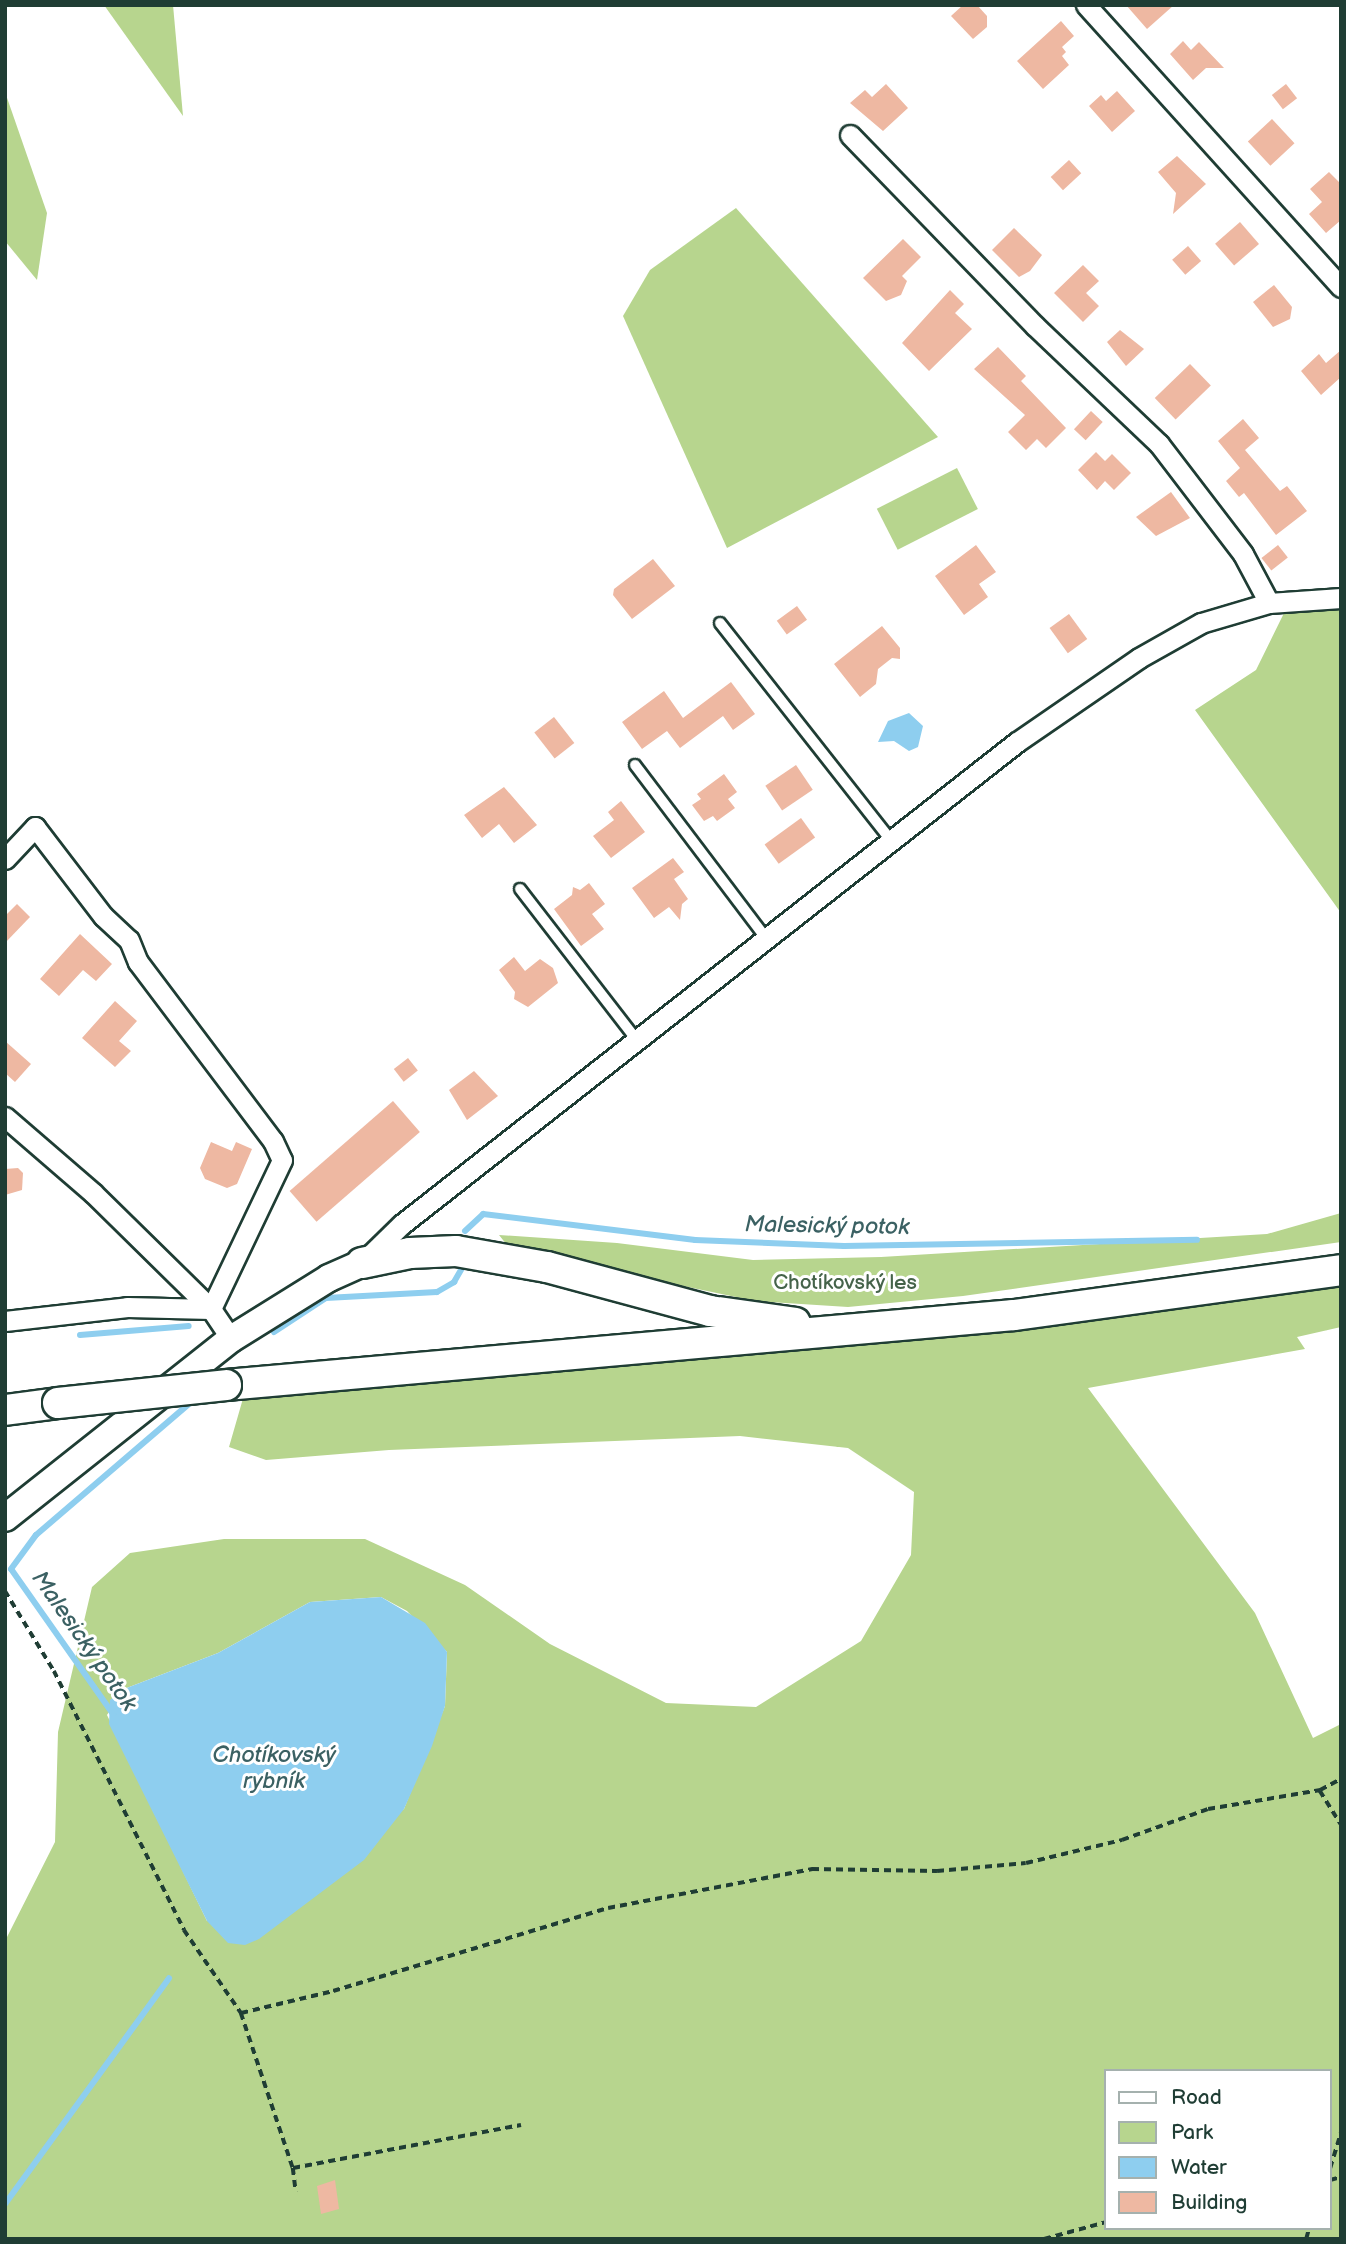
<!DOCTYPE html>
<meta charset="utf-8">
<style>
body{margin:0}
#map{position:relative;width:1346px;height:2244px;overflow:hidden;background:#fff;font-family:"Balsamiq Sans",sans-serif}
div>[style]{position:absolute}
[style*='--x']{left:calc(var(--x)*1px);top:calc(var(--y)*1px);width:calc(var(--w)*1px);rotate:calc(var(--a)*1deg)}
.green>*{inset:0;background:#b7d58e;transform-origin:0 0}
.water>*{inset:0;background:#8eceef}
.stream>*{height:6px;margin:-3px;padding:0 3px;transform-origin:3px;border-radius:3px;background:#8eceef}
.building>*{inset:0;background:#eeb8a2;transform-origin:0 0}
.path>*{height:3.5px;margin-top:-1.75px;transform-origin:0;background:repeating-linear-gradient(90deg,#1f3d34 0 7px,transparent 0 12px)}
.roads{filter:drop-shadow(2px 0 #1f3d34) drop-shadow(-2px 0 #1f3d34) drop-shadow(0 2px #1f3d34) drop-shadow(0 -2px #1f3d34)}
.lane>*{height:10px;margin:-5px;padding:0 5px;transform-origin:5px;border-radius:5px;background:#fff}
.street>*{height:19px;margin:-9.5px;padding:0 9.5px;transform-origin:9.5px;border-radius:9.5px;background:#fff}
.secondary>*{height:26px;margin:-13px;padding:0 13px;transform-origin:13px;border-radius:13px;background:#fff}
.primary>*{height:30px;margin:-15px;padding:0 15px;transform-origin:15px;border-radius:15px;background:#fff}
.bridges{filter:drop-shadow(2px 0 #1f3d34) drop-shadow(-2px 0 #1f3d34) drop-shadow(0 2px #1f3d34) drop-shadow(0 -2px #1f3d34)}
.primary-bridge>*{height:30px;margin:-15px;padding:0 15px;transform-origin:15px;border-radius:15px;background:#fff}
span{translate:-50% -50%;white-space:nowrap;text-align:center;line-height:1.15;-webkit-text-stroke:6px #fff;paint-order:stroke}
.park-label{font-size:21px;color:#45634a}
.water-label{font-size:23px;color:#3b6163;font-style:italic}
.frame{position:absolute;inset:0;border:7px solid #1f3d34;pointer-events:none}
.legend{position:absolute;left:1104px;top:2069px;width:228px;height:161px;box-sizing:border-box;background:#fff;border:2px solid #a5b1ae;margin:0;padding:9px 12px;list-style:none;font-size:21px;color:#1f3d34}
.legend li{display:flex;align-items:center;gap:14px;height:35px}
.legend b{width:35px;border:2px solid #a5b1ae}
</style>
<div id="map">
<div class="green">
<i style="clip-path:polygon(104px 5px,173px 5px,183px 116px)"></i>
<i style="clip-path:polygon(5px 92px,47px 213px,37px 280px,5px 241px)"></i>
<i style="clip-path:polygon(736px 208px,938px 437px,727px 548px,623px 316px,650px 270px)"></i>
<i style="left:957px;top:468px;width:46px;height:90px;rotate:63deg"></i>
<i style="clip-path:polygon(1327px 606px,1341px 609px,1341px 913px,1195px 710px,1256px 670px,1285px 611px)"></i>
<i style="clip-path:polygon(1341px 1213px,1341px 1242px,963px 1296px,848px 1307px,755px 1301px,511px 1250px,499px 1235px,617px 1243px,753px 1260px,881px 1257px,1267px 1234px)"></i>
<i style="clip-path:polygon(evenodd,1341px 1281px,1341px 1327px,1297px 1337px,1305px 1349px,1088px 1388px,1255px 1613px,1313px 1738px,1341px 1724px,1341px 2239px,5px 2239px,5px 1941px,55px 1842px,58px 1732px,92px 1587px,130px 1553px,224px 1539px,365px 1539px,465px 1585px,550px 1644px,666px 1703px,756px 1707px,861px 1641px,911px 1555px,914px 1492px,848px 1448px,740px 1436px,389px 1450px,266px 1460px,229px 1447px,244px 1395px,967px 1334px,1341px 1281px,381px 1597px,407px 1611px,447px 1652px,445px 1706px,404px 1809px,207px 1921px,107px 1715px,124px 1689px,218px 1653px,310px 1602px,381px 1597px,1341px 1281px,1106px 2071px,1330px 2071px,1330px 2228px,1106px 2228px,1106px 2071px)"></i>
</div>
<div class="water">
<i style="clip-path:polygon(909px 713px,923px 726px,918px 747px,909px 751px,894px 741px,878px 742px,888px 721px)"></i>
<i style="clip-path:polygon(381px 1597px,425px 1623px,447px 1652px,445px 1706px,432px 1746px,404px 1809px,364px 1860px,259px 1939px,245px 1945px,228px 1943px,207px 1921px,109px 1724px,110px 1700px,124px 1689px,218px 1653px,310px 1602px)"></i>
</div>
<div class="stream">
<i style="--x:465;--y:1231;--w:25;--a:-43"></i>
<i style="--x:483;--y:1214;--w:214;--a:7"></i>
<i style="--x:695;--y:1240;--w:149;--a:2.3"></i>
<i style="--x:844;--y:1246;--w:353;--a:-1"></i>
<i style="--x:274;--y:1332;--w:62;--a:-33.2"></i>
<i style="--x:326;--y:1298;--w:111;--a:-3.1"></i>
<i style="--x:437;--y:1292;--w:20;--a:-30"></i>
<i style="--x:454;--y:1282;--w:16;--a:-60"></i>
<i style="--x:80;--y:1335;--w:109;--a:-4.7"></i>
<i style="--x:113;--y:1714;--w:177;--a:-125.1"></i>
<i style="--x:11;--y:1569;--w:42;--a:-53.7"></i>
<i style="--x:36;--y:1535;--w:203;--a:-40.6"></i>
<i style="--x:5;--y:2204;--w:279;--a:-54"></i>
</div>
<div class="building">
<i style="clip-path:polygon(963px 5px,977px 5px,987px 16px,987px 27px,973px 39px,951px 16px)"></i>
<i style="clip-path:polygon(1126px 5px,1174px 5px,1147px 29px)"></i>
<i style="clip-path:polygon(1061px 21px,1074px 36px,1062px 47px,1066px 52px,1062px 56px,1069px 65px,1043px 89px,1017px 61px)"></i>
<i style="clip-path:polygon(1183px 41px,1191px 50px,1199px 42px,1224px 68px,1206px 68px,1193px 80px,1170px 54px)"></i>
<i style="clip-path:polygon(886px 84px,908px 108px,883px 131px,850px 103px,865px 90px,872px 97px)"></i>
<i style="left:1286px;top:84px;width:18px;height:18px;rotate:52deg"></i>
<i style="clip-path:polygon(1117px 91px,1135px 111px,1112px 132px,1089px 106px,1101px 95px,1106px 101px)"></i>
<i style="left:1272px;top:119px;width:33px;height:33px;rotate:47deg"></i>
<i style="clip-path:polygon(1177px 156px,1206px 184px,1173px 214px,1176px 193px,1158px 172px)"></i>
<i style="left:1069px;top:160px;width:18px;height:25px;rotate:47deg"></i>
<i style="clip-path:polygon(1329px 172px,1341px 184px,1341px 220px,1326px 233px,1309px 214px,1322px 202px,1310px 189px)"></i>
<i style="left:1240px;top:222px;width:29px;height:33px;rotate:49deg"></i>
<i style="clip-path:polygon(1014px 228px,1042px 255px,1030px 271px,1019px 277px,992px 250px)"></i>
<i style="clip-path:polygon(903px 239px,921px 257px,902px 276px,907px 281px,901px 295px,886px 301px,863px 278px)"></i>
<i style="left:1188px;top:246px;width:20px;height:21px;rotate:49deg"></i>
<i style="clip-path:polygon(1083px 265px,1099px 281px,1086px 293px,1099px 306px,1083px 322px,1054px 293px)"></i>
<i style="clip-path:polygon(1274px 285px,1292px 307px,1290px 319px,1273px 327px,1253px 302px)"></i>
<i style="clip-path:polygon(950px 290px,964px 304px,955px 313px,972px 329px,929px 371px,902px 343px)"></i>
<i style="clip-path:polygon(1120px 330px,1144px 349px,1126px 366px,1107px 342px)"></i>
<i style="clip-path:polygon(998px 347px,1026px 376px,1021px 381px,1066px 428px,1046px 448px,1037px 439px,1026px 450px,1008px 432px,1025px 415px,974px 369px)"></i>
<i style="clip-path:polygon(1341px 350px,1341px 377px,1321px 395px,1301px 371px,1319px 354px,1326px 363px)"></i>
<i style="left:1190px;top:364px;width:30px;height:49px;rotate:46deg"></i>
<i style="left:1091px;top:411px;width:16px;height:25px;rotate:43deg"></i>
<i style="clip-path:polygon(1243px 419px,1259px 438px,1245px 450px,1280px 491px,1287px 486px,1307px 511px,1276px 535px,1244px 493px,1239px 497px,1226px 481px,1240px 468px,1218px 441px)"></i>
<i style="clip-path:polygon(1096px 452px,1105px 461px,1112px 454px,1131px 473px,1114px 490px,1105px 481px,1097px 490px,1078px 470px)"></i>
<i style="clip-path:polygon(1171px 492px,1190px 518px,1156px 536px,1136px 517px)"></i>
<i style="clip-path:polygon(976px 545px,996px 572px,979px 584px,988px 597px,964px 615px,935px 576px)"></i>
<i style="left:1278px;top:545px;width:16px;height:21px;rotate:52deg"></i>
<i style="clip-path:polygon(653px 559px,675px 586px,632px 619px,613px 595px,614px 589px)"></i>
<i style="left:797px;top:606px;width:17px;height:25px;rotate:54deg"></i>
<i style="left:1069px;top:614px;width:31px;height:24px;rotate:54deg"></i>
<i style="clip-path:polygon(882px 626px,900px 648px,900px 659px,892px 658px,878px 669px,876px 684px,860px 697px,834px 664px)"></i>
<i style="clip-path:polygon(731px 682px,755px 714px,733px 730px,723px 716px,680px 748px,667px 731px,642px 749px,622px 722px,664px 691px,683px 718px)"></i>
<i style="left:554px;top:717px;width:33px;height:25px;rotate:52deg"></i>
<i style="left:796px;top:765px;width:30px;height:37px;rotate:56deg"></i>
<i style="clip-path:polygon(724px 774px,737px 792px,728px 799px,735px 808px,717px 821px,713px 816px,704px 821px,692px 805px,701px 799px,697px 794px)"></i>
<i style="clip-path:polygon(504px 787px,537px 825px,514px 843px,499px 824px,482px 838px,464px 815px)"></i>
<i style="clip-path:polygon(621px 801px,645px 832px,611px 858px,593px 836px,614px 820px,608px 812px)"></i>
<i style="left:801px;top:818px;width:24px;height:45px;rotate:54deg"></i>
<i style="clip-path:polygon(673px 858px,684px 872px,674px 879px,688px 899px,682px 904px,680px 920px,669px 907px,654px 918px,632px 888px)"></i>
<i style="clip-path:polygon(589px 883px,605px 904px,592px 914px,604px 929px,581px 946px,554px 909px,572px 895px,573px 887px,580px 890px)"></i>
<i style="clip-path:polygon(17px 904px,30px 917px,5px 943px,5px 916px)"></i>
<i style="clip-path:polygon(80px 934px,112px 964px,96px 981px,83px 970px,59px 996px,40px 979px)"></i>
<i style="clip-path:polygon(514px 957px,525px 971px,540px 959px,553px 968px,558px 983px,528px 1007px,514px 999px,515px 992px,499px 970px)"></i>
<i style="clip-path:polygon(115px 1001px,137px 1021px,119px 1041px,131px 1051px,115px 1067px,82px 1038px)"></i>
<i style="clip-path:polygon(5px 1041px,31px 1064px,15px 1082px,5px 1073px)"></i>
<i style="left:408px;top:1058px;width:16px;height:18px;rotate:52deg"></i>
<i style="clip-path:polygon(474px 1071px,498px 1096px,467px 1120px,449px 1090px)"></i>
<i style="left:393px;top:1101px;width:41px;height:137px;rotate:49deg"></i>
<i style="clip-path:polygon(211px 1142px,232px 1151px,236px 1142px,252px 1149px,237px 1184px,227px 1188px,205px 1179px,200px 1168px)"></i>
<i style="clip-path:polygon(18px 1168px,23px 1173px,22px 1190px,5px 1195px,5px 1169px)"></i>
<i style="clip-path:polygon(335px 2180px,339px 2209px,321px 2214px,317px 2186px)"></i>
</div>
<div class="path">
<i style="--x:5;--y:1591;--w:94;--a:58.5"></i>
<i style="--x:54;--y:1671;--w:290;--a:63.3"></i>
<i style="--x:184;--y:1930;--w:101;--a:55.5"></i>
<i style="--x:241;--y:2013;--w:163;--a:71.5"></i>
<i style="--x:293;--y:2168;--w:24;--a:83"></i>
<i style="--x:1320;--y:1791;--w:40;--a:58"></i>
<i style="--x:241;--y:2013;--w:95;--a:-13.4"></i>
<i style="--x:333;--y:1991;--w:287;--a:-16.8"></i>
<i style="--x:608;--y:1908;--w:208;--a:-10.8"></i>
<i style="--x:812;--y:1869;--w:125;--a:0.9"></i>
<i style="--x:937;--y:1871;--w:89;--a:-5.1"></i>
<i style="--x:1026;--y:1863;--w:99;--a:-13.5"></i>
<i style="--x:1122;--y:1840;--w:91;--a:-19.8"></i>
<i style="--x:1208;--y:1809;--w:114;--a:-9.6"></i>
<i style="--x:1320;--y:1790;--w:24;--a:-28"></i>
<i style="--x:293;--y:2168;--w:232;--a:-10.7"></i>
<i style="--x:1330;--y:2168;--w:37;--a:-73"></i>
<i style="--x:1330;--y:2180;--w:11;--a:-15"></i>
<i style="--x:1044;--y:2239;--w:64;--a:-15.3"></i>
<i style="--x:1306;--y:2239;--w:11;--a:-75"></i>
</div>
<div class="roads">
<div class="lane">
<i style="--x:720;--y:623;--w:276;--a:51.8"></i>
<i style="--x:635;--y:765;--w:217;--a:52.9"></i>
<i style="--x:520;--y:889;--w:190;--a:52.3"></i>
</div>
<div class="street">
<i style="--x:1086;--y:5;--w:380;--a:47.9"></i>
<i style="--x:850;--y:135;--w:266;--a:45.9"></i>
<i style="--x:1035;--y:326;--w:171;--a:43.6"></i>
<i style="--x:1159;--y:444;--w:138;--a:52.6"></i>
<i style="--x:1243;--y:554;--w:55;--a:62"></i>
<i style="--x:5;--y:859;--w:44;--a:-46.8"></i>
<i style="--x:35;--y:827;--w:112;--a:52.6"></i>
<i style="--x:103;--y:916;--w:35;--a:43"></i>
<i style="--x:129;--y:940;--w:24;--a:68"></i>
<i style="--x:138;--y:962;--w:224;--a:53"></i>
<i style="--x:273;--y:1141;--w:21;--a:65"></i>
<i style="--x:282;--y:1160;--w:165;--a:115.5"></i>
<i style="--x:5;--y:1117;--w:116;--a:40.8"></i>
<i style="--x:93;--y:1193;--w:165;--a:44.5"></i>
<i style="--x:211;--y:1309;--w:36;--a:56"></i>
<i style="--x:363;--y:1262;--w:54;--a:-44.3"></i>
<i style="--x:402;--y:1224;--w:781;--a:-38.09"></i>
<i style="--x:1017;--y:742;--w:148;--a:-34.5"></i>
<i style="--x:1139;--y:658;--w:71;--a:-29.4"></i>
<i style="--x:1201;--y:623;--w:71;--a:-16.4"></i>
<i style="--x:1269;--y:603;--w:72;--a:-4"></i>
<i style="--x:5;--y:1321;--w:123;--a:-6.5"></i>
<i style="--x:127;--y:1307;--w:84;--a:1.4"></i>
</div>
<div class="secondary">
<i style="--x:5;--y:1518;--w:288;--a:-38.4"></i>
<i style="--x:231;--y:1339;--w:115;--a:-31.9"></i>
<i style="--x:329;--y:1278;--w:36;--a:-24"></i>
</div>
<div class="primary">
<i style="--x:362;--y:1263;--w:49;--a:-11.8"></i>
<i style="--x:410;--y:1253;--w:46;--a:-2.5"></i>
<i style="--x:456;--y:1251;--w:92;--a:10"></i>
<i style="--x:547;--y:1267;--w:169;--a:15.1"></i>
<i style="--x:710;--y:1311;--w:86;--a:8"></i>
<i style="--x:226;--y:1385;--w:791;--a:-5.08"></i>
<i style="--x:1014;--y:1315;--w:330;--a:-7.8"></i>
<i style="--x:5;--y:1410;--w:53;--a:-7.5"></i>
</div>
</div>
<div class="bridges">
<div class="primary-bridge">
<i style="--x:58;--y:1403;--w:169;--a:-6.1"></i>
</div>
</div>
<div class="park-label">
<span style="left:845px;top:1283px">Chotíkovský les</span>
</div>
<div class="water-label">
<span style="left:827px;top:1226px;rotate:1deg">Malesický potok</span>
<span style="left:84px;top:1641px;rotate:55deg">Malesický potok</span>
<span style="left:274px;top:1768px">Chotíkovský<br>rybník</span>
</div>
<div class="frame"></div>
<ul class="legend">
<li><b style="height:9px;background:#fff"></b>Road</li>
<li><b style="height:19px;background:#b7d58e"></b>Park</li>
<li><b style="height:19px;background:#8eceef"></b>Water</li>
<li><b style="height:19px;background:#eeb8a2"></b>Building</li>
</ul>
</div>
